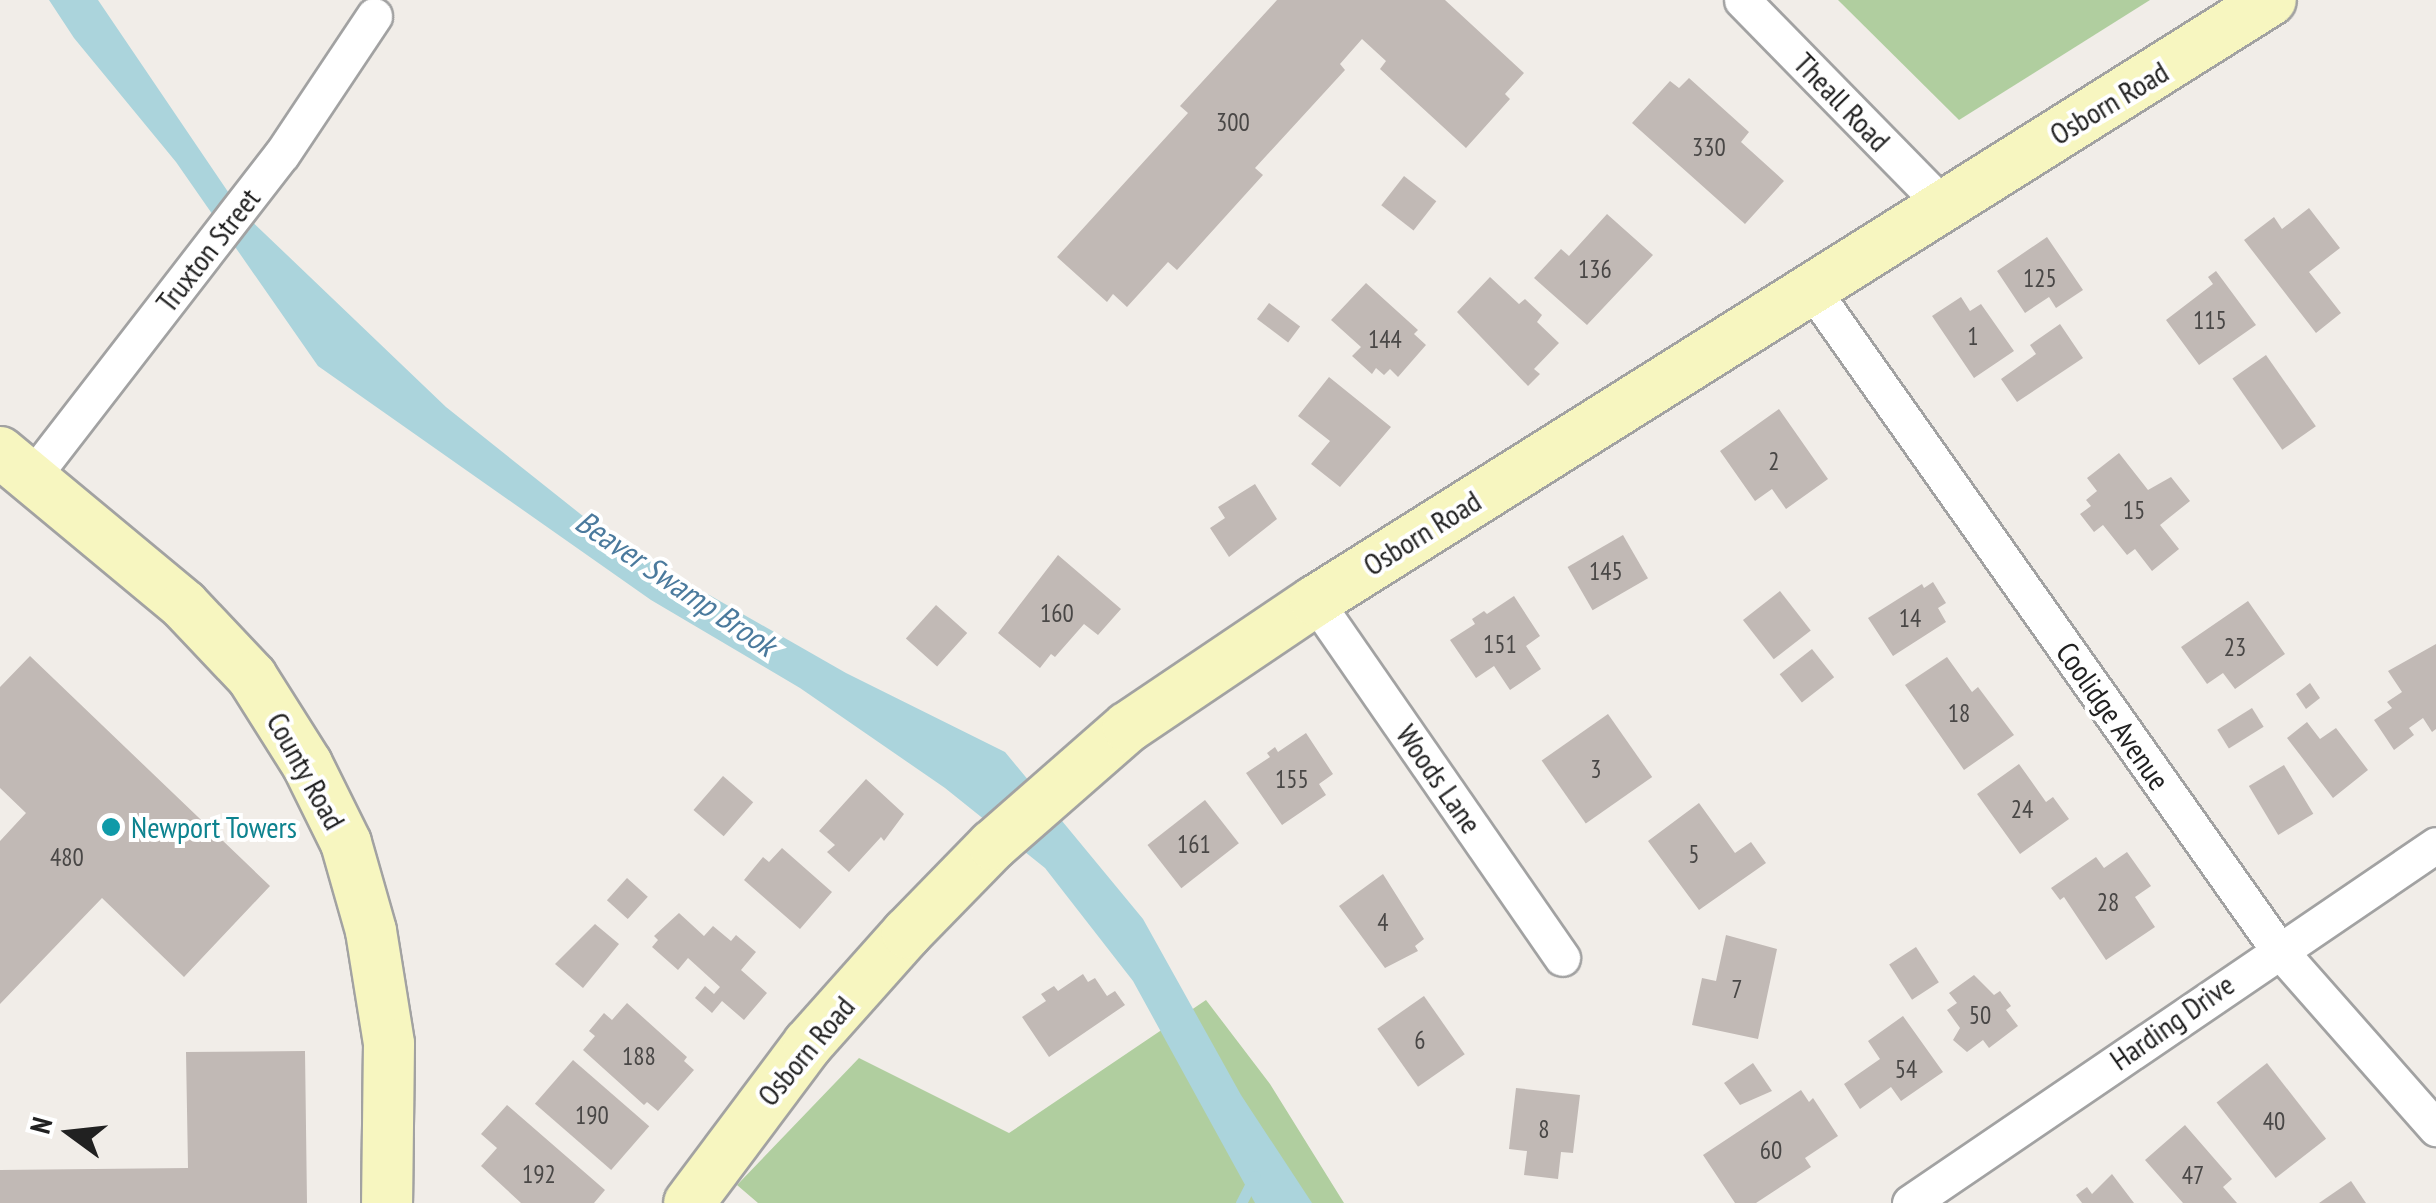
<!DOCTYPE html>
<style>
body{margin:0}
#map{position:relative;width:2436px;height:1203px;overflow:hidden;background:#f1ede8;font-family:"PT Sans Narrow",sans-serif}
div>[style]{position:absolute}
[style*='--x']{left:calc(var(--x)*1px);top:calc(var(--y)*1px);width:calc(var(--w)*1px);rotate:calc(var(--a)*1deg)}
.forest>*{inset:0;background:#b0ce9f}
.water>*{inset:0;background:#abd4dc}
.stream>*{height:11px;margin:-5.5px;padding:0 5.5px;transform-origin:5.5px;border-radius:5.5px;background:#abd4dc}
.building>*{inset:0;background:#c1b9b5;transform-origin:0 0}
.roads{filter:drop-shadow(2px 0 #a2a2a2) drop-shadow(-2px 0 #a2a2a2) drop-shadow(0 2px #a2a2a2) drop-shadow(0 -2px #a2a2a2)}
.street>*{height:35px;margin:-17.5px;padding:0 17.5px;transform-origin:17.5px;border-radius:17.5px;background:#fff}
.secondary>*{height:50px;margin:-25px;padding:0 25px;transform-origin:25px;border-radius:25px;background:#f7f6c0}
.dots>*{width:28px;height:28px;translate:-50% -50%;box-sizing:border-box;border:5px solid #fff;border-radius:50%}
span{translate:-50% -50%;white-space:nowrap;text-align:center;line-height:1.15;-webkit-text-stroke:8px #fff;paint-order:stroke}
.number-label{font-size:25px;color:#494746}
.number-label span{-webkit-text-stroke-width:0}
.street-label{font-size:30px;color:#212121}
.culture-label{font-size:30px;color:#0d838f}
.left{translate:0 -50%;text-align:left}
.water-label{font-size:32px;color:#4b7a9d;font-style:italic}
.north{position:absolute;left:20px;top:1083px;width:100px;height:100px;-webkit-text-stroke:8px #fff;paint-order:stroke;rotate:285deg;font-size:28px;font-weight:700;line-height:40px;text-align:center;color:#212121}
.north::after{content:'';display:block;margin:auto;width:35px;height:45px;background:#212121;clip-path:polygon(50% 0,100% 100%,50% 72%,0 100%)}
</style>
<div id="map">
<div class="forest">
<i style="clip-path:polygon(1838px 0,2150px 0,1959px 120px)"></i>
<i style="clip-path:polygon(1206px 1000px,1270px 1084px,1344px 1203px,758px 1203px,737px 1185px,859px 1058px,1009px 1133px)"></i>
</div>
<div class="water">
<i style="clip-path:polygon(49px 0,98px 0,241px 211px,446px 407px,613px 540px,846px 673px,1005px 752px,1143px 919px,1241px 1095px,1312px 1203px,1255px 1203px,1133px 981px,1045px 868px,945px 788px,800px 688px,651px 600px,318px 366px,176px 162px,74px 38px)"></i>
</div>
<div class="stream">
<i style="--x:1241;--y:1203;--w:30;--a:-63"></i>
</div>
<div class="building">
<i style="clip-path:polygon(1277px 0,1445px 0,1524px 73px,1505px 94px,1510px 99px,1466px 148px,1380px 69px,1386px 61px,1362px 39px,1340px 64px,1345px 70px,1255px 168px,1263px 175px,1177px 270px,1168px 262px,1127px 307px,1113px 294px,1107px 302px,1057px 257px,1188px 113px,1180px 106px)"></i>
<i style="clip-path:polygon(1689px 78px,1749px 132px,1741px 142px,1784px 181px,1745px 224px,1632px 123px,1670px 81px,1679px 88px)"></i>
<i style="left:1404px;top:176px;width:41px;height:37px;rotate:38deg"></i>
<i style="clip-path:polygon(2309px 208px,2340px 248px,2309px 272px,2341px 313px,2316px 333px,2244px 240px,2274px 217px,2282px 229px)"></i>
<i style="clip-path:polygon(1607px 214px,1653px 255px,1587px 325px,1534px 278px,1561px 249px,1569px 256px)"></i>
<i style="clip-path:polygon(2047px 237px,2083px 290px,2056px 308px,2049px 297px,2025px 313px,1997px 271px)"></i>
<i style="clip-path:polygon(2216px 271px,2256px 325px,2199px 365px,2166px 320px,2213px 284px,2208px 277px)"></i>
<i style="clip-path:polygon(1490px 277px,1519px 304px,1525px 299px,1542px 315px,1537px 322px,1559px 343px,1534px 369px,1540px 374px,1528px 386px,1457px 312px)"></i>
<i style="clip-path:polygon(1366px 283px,1418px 330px,1414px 334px,1426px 345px,1398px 377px,1390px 369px,1384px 375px,1376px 368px,1372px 374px,1352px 356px,1361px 347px,1331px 320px)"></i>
<i style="clip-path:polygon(1961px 297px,1970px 311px,1981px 304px,2014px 351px,1974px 378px,1932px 316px)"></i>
<i style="left:1269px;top:303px;width:39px;height:20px;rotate:37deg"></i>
<i style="clip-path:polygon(2060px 324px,2083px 358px,2017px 402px,2001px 379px,2036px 354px,2030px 345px)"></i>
<i style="left:2266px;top:355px;width:87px;height:41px;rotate:55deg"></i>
<i style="clip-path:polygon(1329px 377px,1391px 427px,1340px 487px,1311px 464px,1330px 441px,1298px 416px)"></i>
<i style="clip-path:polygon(1779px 409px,1828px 479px,1786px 509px,1772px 489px,1755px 501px,1720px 451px)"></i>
<i style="clip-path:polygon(2119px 453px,2148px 490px,2171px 477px,2190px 501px,2160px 525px,2179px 549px,2152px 571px,2135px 549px,2127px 555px,2103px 525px,2094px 532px,2080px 514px,2091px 506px,2086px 500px,2097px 491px,2087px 478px)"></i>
<i style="clip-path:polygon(1255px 484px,1277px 519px,1229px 557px,1210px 528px,1225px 518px,1218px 507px)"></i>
<i style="left:1623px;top:535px;width:50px;height:64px;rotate:60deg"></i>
<i style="clip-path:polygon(1058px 555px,1121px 609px,1098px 635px,1084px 624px,1055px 657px,1051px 654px,1040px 668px,998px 633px)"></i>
<i style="clip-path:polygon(1933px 582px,1946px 603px,1938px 608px,1946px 622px,1893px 656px,1868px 618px,1922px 584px,1924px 588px)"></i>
<i style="left:1780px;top:591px;width:50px;height:47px;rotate:52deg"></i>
<i style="clip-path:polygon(1514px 596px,1540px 636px,1526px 646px,1541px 669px,1510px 690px,1494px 666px,1476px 678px,1450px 640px,1475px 624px,1472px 619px,1484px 611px,1487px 614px)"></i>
<i style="clip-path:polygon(2248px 601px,2285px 654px,2235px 689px,2223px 673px,2207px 684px,2181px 647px)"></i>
<i style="left:936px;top:605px;width:42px;height:45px;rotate:42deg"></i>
<i style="clip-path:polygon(2436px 644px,2436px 729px,2432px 732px,2423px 718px,2409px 728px,2414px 735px,2394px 750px,2374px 720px,2392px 708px,2387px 702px,2402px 692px,2388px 671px)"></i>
<i style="left:1812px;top:649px;width:36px;height:41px;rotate:52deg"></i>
<i style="clip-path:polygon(30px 656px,270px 886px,184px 977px,102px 898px,0 1004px,0 841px,26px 813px,0 788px,0 687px)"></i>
<i style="clip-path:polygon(1947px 657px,1972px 692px,1978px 687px,2014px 735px,1964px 770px,1905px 685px)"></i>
<i style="clip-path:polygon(2310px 683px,2320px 698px,2306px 709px,2296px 694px)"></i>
<i style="left:2252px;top:708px;width:22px;height:41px;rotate:58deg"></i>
<i style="left:1608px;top:714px;width:77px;height:81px;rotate:55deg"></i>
<i style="clip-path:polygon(2307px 722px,2320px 739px,2336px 728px,2368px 770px,2333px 798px,2287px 738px)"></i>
<i style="clip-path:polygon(1306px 733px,1333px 774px,1319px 784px,1326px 795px,1282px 825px,1246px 773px,1270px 757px,1267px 753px,1275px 747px,1278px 752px)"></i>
<i style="clip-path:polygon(2019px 764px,2046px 802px,2053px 797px,2069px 819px,2020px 854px,1977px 794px)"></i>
<i style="left:2284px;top:765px;width:57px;height:41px;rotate:59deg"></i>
<i style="left:723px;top:776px;width:40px;height:45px;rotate:41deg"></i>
<i style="clip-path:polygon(866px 779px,904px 814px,884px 841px,881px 837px,849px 872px,827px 852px,835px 845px,819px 831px)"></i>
<i style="left:1205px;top:800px;width:55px;height:73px;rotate:52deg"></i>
<i style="clip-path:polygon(1699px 803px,1735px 853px,1751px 842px,1766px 863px,1699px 910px,1648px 841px)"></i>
<i style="clip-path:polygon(782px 848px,832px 892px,800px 929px,744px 880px,763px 857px,769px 862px)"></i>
<i style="clip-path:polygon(2127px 852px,2151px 886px,2135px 897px,2155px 927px,2106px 960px,2064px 897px,2060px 900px,2051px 888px,2096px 857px,2104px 868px)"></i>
<i style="clip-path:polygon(1383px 874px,1424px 939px,1415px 946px,1418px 951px,1385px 968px,1339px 906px)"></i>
<i style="left:627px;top:878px;width:28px;height:30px;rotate:42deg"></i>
<i style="clip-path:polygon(679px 913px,704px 936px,713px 926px,731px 941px,736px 935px,756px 952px,741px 970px,767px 993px,744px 1020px,722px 1001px,712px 1013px,695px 998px,705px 986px,714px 994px,720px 987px,688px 958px,678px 970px,652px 947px,658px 940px,654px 936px)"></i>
<i style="clip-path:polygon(595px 924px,619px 944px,583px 988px,555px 964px)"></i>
<i style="clip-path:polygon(1726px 935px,1777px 949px,1758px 1039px,1692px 1025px,1702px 978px,1716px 981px)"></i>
<i style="left:1916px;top:947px;width:42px;height:32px;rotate:57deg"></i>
<i style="clip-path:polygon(1083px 974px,1088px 982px,1095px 978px,1107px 996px,1115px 991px,1125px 1005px,1049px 1057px,1022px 1017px,1046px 1001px,1041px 994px,1054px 986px,1058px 991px)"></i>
<i style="clip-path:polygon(1974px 975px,1994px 995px,2000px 991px,2011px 1006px,2006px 1010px,2018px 1026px,1989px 1048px,1983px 1040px,1967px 1052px,1953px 1040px,1960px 1028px,1947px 1010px,1957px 1003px,1949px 993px)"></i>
<i style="left:1424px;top:996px;width:71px;height:57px;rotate:55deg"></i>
<i style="clip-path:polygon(627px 1003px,687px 1057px,684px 1061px,694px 1070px,658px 1111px,647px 1102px,644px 1105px,583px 1050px,595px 1036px,589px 1031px,604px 1013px,612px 1020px)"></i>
<i style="clip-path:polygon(1903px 1016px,1943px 1072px,1901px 1101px,1891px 1087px,1860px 1109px,1844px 1084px,1880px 1059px,1868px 1041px)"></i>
<i style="clip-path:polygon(305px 1051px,307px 1203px,0 1203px,0 1170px,188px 1168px,186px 1052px)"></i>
<i style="left:573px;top:1060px;width:101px;height:58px;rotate:41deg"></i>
<i style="clip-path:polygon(1753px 1063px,1772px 1091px,1740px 1105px,1724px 1083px)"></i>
<i style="left:2267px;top:1063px;width:96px;height:64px;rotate:52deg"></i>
<i style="clip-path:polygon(1516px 1088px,1580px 1095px,1573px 1153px,1561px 1152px,1558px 1179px,1524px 1175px,1527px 1151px,1509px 1149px)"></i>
<i style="clip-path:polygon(1801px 1090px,1809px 1102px,1813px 1098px,1838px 1136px,1805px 1158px,1811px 1167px,1756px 1203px,1735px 1203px,1703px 1155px)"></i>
<i style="clip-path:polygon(507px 1105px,605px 1190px,594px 1203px,521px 1203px,481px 1166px,497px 1148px,481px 1134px)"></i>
<i style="clip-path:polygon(2185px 1125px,2232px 1179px,2223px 1187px,2237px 1203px,2183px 1203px,2145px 1160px)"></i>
<i style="clip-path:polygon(2112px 1174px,2134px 1203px,2082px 1203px,2076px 1195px,2087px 1187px,2092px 1194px)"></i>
<i style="clip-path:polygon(2351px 1181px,2366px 1203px,2319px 1203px)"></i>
</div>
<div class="roads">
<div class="street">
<i style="--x:1742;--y:0;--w:286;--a:45.6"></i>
<i style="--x:1811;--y:288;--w:809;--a:54.76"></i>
<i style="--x:2278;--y:949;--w:239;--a:48.6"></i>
<i style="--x:32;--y:477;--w:408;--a:-52.3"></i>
<i style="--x:282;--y:154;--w:166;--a:-56.3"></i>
<i style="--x:1315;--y:601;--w:434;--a:55.3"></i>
<i style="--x:1910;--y:1203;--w:636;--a:-34.24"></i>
</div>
<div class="secondary">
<i style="--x:0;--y:452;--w:239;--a:39.7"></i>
<i style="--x:184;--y:605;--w:99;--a:46.6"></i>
<i style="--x:252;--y:677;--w:103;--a:57.7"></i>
<i style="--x:307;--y:764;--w:88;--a:63.7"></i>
<i style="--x:346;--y:843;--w:91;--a:74.1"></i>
<i style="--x:371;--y:931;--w:114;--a:80.9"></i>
<i style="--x:389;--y:1044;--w:159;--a:90.7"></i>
<i style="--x:689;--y:1203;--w:199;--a:-53.2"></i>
<i style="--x:808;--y:1044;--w:149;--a:-48.3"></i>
<i style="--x:907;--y:933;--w:123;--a:-45.7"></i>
<i style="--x:993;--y:845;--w:179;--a:-41.2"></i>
<i style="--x:1128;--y:727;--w:225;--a:-34"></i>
<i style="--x:1315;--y:601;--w:1129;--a:-32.16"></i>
</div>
</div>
<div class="dots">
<i style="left:111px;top:827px;background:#0f9aa8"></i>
</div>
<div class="number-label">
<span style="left:1233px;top:122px">300</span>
<span style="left:1709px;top:147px">330</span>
<span style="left:1595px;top:269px">136</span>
<span style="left:2040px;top:278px">125</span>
<span style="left:2210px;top:320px">115</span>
<span style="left:1973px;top:336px">1</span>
<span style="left:1385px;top:339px">144</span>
<span style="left:1774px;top:461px">2</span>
<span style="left:2134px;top:510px">15</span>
<span style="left:1606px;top:571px">145</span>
<span style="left:1057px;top:613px">160</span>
<span style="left:1910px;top:618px">14</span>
<span style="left:1500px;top:644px">151</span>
<span style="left:2235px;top:647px">23</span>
<span style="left:1959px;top:713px">18</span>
<span style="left:1596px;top:769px">3</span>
<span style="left:1292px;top:779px">155</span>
<span style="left:2022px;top:809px">24</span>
<span style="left:1194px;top:844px">161</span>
<span style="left:1694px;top:854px">5</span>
<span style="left:67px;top:857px">480</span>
<span style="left:2108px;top:902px">28</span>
<span style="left:1383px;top:922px">4</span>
<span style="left:1737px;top:989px">7</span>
<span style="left:1980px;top:1015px">50</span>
<span style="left:1420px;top:1040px">6</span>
<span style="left:639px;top:1056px">188</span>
<span style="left:1906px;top:1069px">54</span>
<span style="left:592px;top:1115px">190</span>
<span style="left:2274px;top:1121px">40</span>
<span style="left:1544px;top:1129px">8</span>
<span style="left:1771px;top:1150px">60</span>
<span style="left:539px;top:1174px">192</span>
<span style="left:2193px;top:1175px">47</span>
</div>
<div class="street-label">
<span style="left:1842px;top:102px;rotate:46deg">Theall Road</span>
<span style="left:2109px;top:103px;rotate:-31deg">Osborn Road</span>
<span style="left:208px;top:250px;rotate:-52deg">Truxton Street</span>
<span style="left:1422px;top:533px;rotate:-32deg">Osborn Road</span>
<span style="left:2113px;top:716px;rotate:55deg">Coolidge Avenue</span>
<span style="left:306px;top:771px;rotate:61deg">County Road</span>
<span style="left:1439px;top:779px;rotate:55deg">Woods Lane</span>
<span style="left:2172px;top:1022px;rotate:-35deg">Harding Drive</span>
<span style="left:806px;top:1051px;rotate:-50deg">Osborn Road</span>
</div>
<div class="culture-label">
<span class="left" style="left:131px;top:827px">Newport Towers</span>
</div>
<div class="water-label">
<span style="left:676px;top:583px;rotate:34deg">Beaver Swamp Brook</span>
</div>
<div class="north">N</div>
</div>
